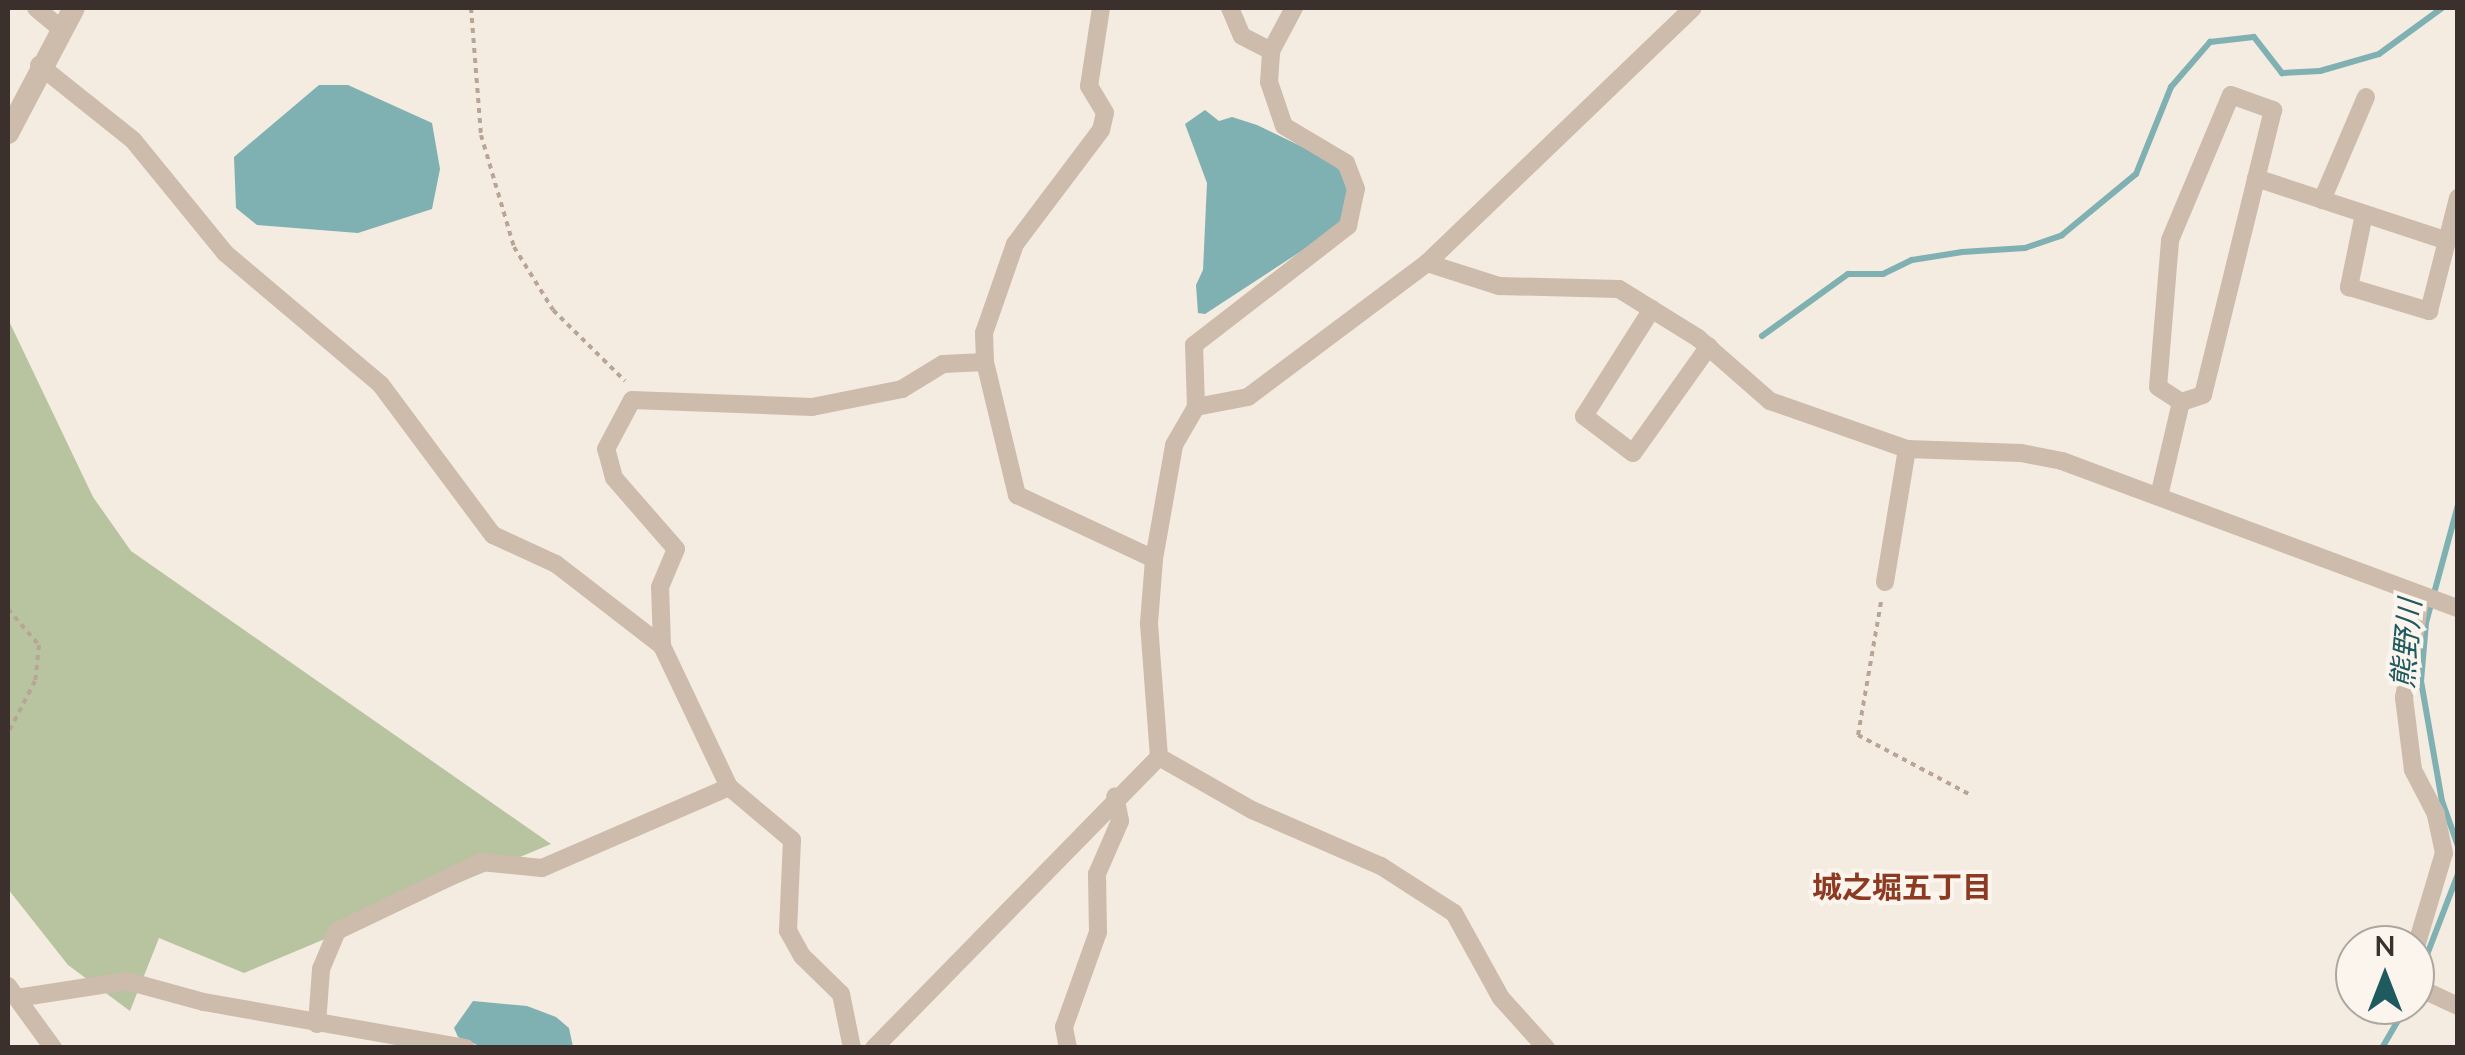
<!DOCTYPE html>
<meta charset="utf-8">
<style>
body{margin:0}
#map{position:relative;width:2465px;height:1055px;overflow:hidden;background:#f4ebe1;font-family:"Nunito Sans","Noto Sans JP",sans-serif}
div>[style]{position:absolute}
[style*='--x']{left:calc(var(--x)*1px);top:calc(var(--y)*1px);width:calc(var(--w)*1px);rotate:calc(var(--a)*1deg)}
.green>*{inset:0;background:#b8c4a0}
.water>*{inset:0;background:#7fb0b2}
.stream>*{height:6px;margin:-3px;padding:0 3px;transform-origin:3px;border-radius:3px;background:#7fb0b2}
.path>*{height:4px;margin-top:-2px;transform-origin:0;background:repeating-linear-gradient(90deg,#b9a596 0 5px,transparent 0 10px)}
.minor>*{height:18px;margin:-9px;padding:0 9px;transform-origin:9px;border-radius:9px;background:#cdbbac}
.tertiary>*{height:22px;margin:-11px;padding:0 11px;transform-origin:11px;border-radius:11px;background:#cdbbac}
span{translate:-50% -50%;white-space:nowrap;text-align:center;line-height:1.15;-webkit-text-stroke:8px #fbf5ee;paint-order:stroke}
.water-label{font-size:30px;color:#1f5a5e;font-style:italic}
.neighbourhood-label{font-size:30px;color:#8c3b22;font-weight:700}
.frame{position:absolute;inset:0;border:10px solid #3b302b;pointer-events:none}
.north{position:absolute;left:2335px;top:925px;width:100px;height:100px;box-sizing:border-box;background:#fbf5ee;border:2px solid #aea6a0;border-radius:50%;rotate:0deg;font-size:28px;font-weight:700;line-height:40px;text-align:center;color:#3b302b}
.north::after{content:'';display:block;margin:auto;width:35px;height:45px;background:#1f5a5e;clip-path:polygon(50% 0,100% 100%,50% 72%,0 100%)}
</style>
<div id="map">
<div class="green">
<i style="clip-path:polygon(8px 319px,93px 497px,131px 551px,551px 844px,244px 973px,159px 938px,130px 1011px,68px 965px,8px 889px)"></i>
</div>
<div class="water">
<i style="clip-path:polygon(319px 85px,348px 85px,432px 123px,440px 169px,432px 209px,358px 233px,257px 225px,236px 208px,234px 157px)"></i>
<i style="clip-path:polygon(1205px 110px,1219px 121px,1232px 117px,1257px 125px,1325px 158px,1342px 172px,1350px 197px,1338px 227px,1205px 314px,1198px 313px,1196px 285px,1203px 270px,1207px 183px,1185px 124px)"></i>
<i style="clip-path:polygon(473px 1001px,527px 1006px,556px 1017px,569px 1028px,573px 1047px,482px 1047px,458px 1037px,454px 1028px)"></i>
</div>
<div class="stream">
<i style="--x:1762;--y:336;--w:106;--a:-35.8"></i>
<i style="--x:1848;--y:274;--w:35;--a:0"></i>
<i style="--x:1883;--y:274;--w:32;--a:-26"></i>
<i style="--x:1912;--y:260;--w:51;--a:-9.1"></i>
<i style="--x:1962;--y:252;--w:63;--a:-3.6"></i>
<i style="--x:2025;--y:248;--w:39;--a:-19"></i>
<i style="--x:2062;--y:235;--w:96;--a:-39.5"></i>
<i style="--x:2136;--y:174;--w:94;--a:-68.1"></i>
<i style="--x:2171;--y:87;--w:60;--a:-49.1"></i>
<i style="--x:2210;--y:42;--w:44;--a:-6.5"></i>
<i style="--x:2254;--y:37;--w:46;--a:52.1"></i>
<i style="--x:2282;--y:73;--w:38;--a:-3"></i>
<i style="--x:2320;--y:71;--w:61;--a:-16.1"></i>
<i style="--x:2379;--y:54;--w:78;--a:-36.1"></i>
<i style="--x:2458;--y:505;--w:122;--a:105.2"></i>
<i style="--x:2426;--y:623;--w:58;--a:94.9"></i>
<i style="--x:2421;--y:681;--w:122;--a:80.1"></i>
<i style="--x:2442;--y:801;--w:48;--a:70.4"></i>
<i style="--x:2415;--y:986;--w:120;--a:-69"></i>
<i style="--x:2382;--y:1048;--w:50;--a:-59.8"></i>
</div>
<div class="path">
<i style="--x:471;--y:8;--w:127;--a:85.5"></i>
<i style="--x:481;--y:135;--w:117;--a:73.6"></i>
<i style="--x:514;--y:247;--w:74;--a:58.2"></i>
<i style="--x:553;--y:310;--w:101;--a:44.6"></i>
<i style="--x:1881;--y:602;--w:135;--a:99.8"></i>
<i style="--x:1858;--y:735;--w:126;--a:28"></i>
<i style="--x:8;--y:609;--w:48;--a:49.3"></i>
<i style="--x:39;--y:645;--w:36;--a:96"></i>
<i style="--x:35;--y:681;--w:59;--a:117.4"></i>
</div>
<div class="minor">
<i style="--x:36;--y:8;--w:31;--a:40"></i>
<i style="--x:1101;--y:8;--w:79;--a:98.7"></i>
<i style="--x:1089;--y:86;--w:31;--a:59"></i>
<i style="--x:1105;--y:113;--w:17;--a:103"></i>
<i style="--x:1101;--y:130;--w:143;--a:127"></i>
<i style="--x:1015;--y:244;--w:94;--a:109.2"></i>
<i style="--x:984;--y:333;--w:29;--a:88"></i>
<i style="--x:985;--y:362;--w:137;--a:76.5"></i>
<i style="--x:1017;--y:495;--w:151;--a:25"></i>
<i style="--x:1230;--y:8;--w:30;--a:67"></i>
<i style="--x:1242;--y:36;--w:33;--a:27"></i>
<i style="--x:39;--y:65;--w:120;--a:38.6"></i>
<i style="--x:133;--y:140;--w:146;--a:50.8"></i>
<i style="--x:225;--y:253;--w:204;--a:40.2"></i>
<i style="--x:381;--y:385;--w:187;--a:53.3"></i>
<i style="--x:493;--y:535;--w:69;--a:24.7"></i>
<i style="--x:556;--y:564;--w:134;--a:37.7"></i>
<i style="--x:2256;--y:178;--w:202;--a:18.2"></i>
<i style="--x:2322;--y:200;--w:112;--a:-66.9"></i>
<i style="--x:2364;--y:214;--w:75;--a:101.6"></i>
<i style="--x:2349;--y:287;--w:84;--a:16.7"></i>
<i style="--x:2429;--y:311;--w:117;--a:-75.6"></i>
<i style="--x:1427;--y:263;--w:76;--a:17.7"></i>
<i style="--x:1499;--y:286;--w:120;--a:1.4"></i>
<i style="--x:1619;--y:289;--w:93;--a:31.8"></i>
<i style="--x:1698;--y:338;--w:96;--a:41.2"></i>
<i style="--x:1770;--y:401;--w:145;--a:19.3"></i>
<i style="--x:1907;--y:449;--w:114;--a:2"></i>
<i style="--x:2021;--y:453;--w:42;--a:11"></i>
<i style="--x:2062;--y:461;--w:422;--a:20.4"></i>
<i style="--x:1652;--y:309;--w:127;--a:122.4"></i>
<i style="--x:1584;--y:416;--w:61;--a:37.1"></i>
<i style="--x:1633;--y:453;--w:131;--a:-54.6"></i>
<i style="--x:1196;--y:407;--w:62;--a:-91.8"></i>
<i style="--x:1194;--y:345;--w:195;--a:-37.7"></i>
<i style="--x:1348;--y:226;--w:38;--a:-78"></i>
<i style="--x:1356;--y:189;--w:28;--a:-111"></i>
<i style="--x:1346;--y:163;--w:72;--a:-149.2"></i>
<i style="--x:1284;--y:126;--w:46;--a:-108.8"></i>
<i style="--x:1269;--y:82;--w:31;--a:-86"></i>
<i style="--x:1271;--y:51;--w:49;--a:-61.9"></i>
<i style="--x:2159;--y:496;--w:97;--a:-76.8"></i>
<i style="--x:2181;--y:402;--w:27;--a:-147"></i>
<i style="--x:2158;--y:387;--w:147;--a:-85.3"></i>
<i style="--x:2170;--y:240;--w:157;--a:-67.2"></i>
<i style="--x:2231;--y:95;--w:45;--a:19.7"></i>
<i style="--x:2273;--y:110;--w:293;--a:103.8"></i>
<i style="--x:2203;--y:395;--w:23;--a:162"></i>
<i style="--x:1885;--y:582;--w:135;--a:-80.6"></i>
<i style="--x:1159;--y:757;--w:107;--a:29.7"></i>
<i style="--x:1252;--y:810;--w:141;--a:23.5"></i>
<i style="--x:1381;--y:866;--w:87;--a:32.8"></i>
<i style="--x:1454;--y:913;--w:97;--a:61.1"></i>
<i style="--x:1501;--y:998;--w:67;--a:48"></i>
<i style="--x:2415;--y:950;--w:101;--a:-73.4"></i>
<i style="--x:2444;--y:853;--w:40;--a:-102"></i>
<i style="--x:2436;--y:814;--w:50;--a:-117.6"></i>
<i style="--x:2413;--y:770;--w:73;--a:-97.1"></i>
<i style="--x:2404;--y:698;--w:104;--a:-80.6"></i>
<i style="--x:8;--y:986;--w:77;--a:54"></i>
<i style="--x:2415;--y:986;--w:47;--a:24.9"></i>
<i style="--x:17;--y:998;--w:111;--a:-8.8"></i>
<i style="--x:127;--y:981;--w:80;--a:15.3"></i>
<i style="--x:204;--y:1002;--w:266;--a:10"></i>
<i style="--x:317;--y:1024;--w:55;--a:-85.8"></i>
<i style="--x:321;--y:969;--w:41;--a:-67.2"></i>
<i style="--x:337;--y:931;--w:160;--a:-25.6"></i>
<i style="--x:481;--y:862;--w:61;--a:5.6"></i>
<i style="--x:542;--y:868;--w:204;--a:-23.4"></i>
<i style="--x:852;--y:1048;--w:55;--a:-101.5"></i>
<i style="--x:841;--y:994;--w:54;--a:-135.7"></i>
<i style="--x:802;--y:956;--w:29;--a:-119"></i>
<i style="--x:788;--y:931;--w:91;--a:-87.5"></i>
<i style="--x:792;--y:840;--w:82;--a:-139.9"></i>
<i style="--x:729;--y:787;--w:156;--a:-115.4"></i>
<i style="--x:662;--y:646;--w:59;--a:-91.9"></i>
<i style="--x:660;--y:587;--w:41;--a:-67.2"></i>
<i style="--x:676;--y:549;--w:94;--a:-131.1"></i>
<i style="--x:614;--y:478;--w:30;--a:-105"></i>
<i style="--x:606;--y:449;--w:55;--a:-62"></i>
<i style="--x:632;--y:400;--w:180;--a:2.2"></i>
<i style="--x:812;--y:407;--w:92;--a:-11.3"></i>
<i style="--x:902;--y:389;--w:48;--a:-31.4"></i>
<i style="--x:943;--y:364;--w:42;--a:-2.7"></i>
<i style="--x:874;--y:1048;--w:407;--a:-45.6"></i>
<i style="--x:1159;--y:757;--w:134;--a:-94.3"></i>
<i style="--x:1149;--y:623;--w:64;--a:-85.5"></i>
<i style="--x:1154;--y:559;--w:116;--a:-80"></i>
<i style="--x:1174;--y:445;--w:44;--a:-59.9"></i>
<i style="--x:1196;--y:407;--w:53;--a:-10.9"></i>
<i style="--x:1248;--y:397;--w:224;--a:-36.8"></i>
<i style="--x:1427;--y:263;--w:368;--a:-43.8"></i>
<i style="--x:1068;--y:1048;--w:21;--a:-101"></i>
<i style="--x:1064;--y:1027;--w:101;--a:-70.3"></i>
<i style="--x:1098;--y:932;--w:58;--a:-91"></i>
<i style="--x:1097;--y:874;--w:58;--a:-66.5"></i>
<i style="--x:1120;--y:821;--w:25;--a:-101"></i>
</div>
<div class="tertiary">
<i style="--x:8;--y:133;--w:141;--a:-62.2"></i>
</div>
<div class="water-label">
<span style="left:2408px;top:644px;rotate:-85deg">熊野川</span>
</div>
<div class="neighbourhood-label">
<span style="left:1902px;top:889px">城之堀五丁目</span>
</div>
<div class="frame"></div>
<div class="north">N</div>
</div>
